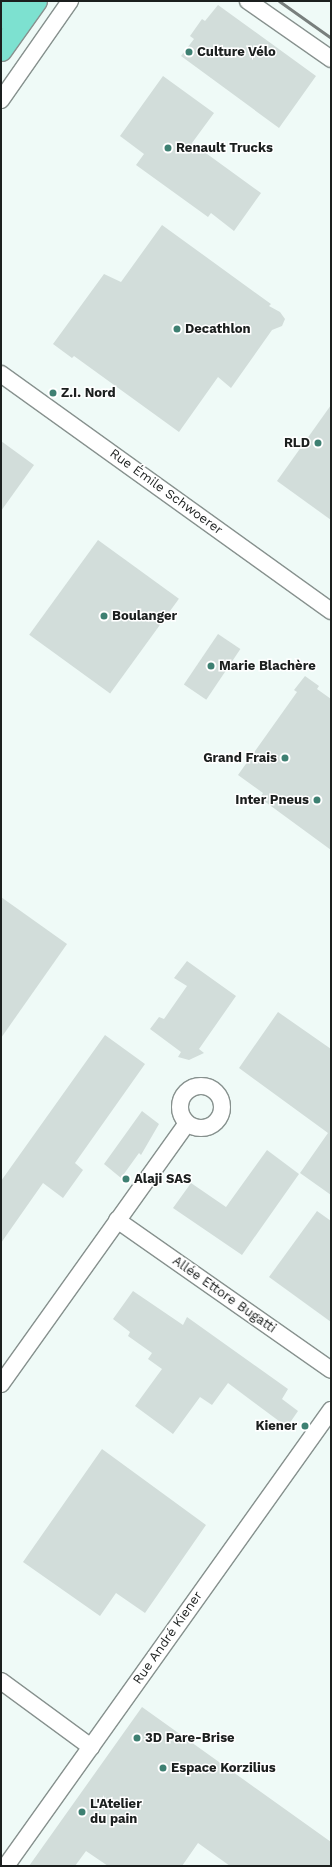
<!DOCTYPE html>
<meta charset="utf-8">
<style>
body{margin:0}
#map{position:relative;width:332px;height:1867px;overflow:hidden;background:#effaf7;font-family:"Work Sans",sans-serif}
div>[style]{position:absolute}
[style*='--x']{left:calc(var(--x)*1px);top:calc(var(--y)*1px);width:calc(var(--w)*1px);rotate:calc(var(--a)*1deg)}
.building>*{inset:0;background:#d2ddda;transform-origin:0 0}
.roads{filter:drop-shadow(1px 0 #87918e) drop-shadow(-1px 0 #87918e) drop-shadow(0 1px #87918e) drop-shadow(0 -1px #87918e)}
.minor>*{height:16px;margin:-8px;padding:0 8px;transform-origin:8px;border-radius:8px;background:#fff}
.minor>.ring{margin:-8px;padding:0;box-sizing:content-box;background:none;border:16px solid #fff;border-radius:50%}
.primary>*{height:22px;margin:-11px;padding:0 11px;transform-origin:11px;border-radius:11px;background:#7de1d0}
.rail>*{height:3px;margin:-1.5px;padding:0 1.5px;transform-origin:1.5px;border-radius:1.5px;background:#787f7d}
.dots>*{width:11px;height:11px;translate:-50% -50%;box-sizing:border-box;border:2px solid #fff;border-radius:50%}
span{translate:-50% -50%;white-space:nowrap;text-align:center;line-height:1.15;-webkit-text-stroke:3px #fff;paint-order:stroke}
.poi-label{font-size:13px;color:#1b1f1e;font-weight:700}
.left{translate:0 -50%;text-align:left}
.right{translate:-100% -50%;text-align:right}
.street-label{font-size:13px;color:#1b1f1e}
.frame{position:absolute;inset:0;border:2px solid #1b1f1e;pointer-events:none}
</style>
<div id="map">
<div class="building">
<i style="clip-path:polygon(218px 5px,316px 76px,279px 128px,181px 56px,194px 39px,190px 36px,202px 19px,205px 21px)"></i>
<i style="clip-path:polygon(163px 76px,214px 113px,192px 143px,261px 193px,234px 231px,211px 213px,208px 217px,136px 165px,144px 154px,120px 136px)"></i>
<i style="clip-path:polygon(162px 225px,271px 304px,269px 306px,280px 312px,285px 319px,282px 326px,272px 330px,231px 388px,218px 377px,179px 432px,74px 356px,72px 358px,53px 344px,104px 274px,121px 282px)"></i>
<i style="clip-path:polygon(331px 405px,331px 520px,277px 481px)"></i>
<i style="clip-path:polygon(1px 441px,34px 465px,1px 511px)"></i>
<i style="left:98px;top:540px;width:100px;height:117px;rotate:36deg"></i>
<i style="left:218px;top:634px;width:27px;height:61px;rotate:34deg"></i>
<i style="clip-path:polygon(305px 676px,319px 686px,317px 689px,331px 699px,331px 850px,260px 798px,263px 793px,238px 775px,297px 692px,294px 690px)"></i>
<i style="clip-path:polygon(1px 897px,67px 944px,1px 1038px)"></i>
<i style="clip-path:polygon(187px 961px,236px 996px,199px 1049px,204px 1053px,189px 1060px,178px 1057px,181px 1052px,150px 1029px,159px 1017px,164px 1019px,187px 986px,174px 978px)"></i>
<i style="clip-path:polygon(278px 1012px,331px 1049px,331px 1195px,300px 1173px,328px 1133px,239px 1068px)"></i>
<i style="clip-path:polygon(105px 1035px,145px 1064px,75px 1163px,83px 1170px,63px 1198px,43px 1183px,1px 1243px,1px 1181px)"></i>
<i style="clip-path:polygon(142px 1111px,159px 1124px,141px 1155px,139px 1153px,121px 1178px,104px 1164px)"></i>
<i style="clip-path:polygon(267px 1150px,299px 1174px,242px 1255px,173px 1208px,191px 1183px,226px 1207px)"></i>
<i style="clip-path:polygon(317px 1211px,331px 1221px,331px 1322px,269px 1277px)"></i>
<i style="clip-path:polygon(133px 1291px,183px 1325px,187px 1317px,288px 1389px,282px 1399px,298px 1411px,287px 1427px,228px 1383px,212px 1405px,200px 1397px,173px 1434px,135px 1406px,162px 1369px,148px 1359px,152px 1353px,128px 1336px,130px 1332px,113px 1319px)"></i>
<i style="clip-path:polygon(102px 1449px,206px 1525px,145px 1613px,116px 1593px,100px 1616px,23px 1562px)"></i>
<i style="clip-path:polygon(142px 1707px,331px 1842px,331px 1866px,230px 1866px,198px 1843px,182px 1866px,108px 1866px,86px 1851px,75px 1866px,29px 1866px)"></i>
</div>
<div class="roads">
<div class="minor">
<i style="--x:248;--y:1;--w:101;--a:34.9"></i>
<i style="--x:1;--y:100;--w:121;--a:-55.1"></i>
<i style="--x:1;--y:374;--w:406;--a:35.7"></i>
<i class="ring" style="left:180px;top:1086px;width:26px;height:26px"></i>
<i style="--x:117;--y:1220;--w:261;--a:35"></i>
<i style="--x:1;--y:1384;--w:320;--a:-54.5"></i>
<i style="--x:1;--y:1681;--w:112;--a:36.3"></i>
<i style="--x:6;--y:1866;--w:560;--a:-54.52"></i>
</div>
<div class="primary">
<i style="--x:1;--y:18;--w:21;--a:-55"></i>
<i style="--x:1;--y:50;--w:60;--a:-54.5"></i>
</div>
</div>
<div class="rail">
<i style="--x:279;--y:1;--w:64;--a:35.4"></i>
</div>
<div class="dots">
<i style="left:189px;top:52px;background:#3e8072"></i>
<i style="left:168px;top:148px;background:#3e8072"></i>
<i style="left:177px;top:329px;background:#3e8072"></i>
<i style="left:53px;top:393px;background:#3e8072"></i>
<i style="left:318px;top:443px;background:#3e8072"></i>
<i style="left:104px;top:616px;background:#3e8072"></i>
<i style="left:211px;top:666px;background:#3e8072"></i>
<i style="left:285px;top:758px;background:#3e8072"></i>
<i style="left:317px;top:800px;background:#3e8072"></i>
<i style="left:126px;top:1179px;background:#3e8072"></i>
<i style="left:305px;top:1426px;background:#3e8072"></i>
<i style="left:137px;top:1738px;background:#3e8072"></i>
<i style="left:163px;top:1768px;background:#3e8072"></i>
<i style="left:82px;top:1812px;background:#3e8072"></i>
</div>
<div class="poi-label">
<span class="left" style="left:197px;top:52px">Culture Vélo</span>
<span class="left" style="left:176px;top:148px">Renault Trucks</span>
<span class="left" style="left:185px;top:329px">Decathlon</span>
<span class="left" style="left:61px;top:393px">Z.I. Nord</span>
<span class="right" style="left:310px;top:443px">RLD</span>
<span class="left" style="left:112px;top:616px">Boulanger</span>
<span class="left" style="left:219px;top:666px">Marie Blachère</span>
<span class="right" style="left:277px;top:758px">Grand Frais</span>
<span class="right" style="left:309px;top:800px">Inter Pneus</span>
<span class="left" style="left:134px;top:1179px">Alaji SAS</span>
<span class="right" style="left:297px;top:1426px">Kiener</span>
<span class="left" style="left:145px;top:1738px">3D Pare-Brise</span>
<span class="left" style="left:171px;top:1768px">Espace Korzilius</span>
<span class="left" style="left:90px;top:1812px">L'Atelier<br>du pain</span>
</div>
<div class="street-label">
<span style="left:166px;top:492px;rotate:36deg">Rue Émile Schwoerer</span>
<span style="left:224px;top:1295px;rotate:35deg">Allée Ettore Bugatti</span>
<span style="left:168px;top:1638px;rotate:-55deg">Rue André Kiener</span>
</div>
<div class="frame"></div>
</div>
